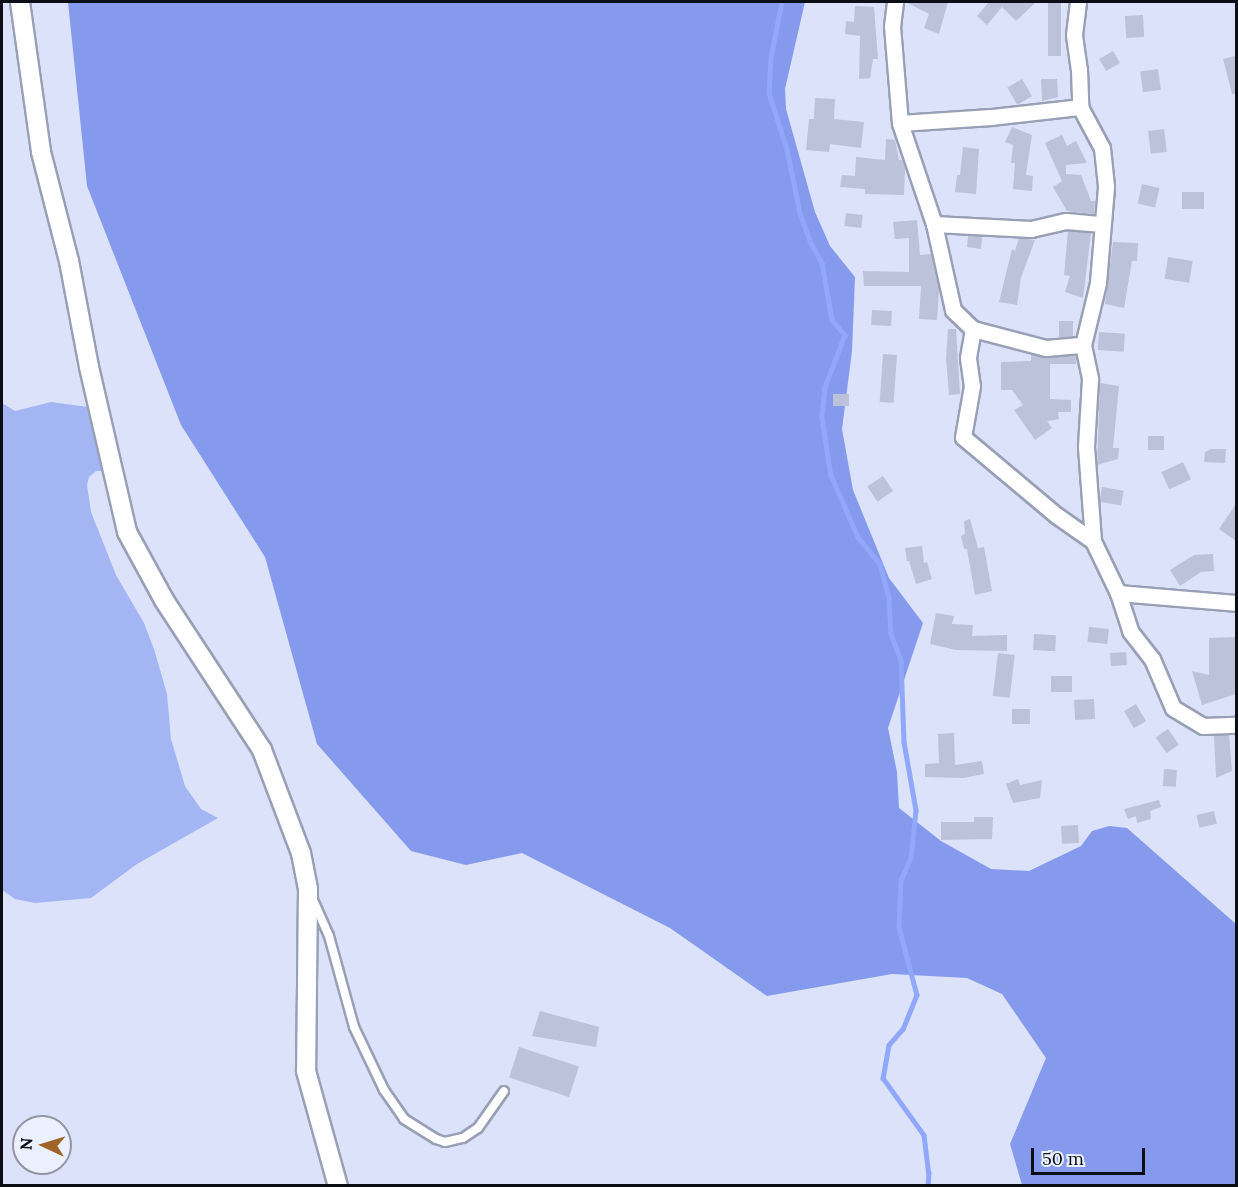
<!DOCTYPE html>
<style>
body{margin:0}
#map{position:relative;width:1238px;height:1187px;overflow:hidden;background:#dbe2fa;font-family:Lora,serif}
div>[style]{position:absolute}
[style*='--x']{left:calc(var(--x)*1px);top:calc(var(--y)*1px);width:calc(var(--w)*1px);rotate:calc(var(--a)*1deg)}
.green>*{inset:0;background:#a3b5f3}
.forest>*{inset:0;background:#859aec}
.stream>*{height:4.5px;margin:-2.25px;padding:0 2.25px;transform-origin:2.25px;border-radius:2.25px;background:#91a7fa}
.building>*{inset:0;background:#bbc2d9;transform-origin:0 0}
.roads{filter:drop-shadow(2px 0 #99a0b6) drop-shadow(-2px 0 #99a0b6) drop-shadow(0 2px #99a0b6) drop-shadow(0 -2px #99a0b6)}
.service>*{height:8px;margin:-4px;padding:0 4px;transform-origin:4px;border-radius:4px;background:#fff}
.minor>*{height:15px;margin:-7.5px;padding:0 7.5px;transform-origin:7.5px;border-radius:7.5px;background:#fff}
.tertiary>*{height:18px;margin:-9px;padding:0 9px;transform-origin:9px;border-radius:9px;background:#fff}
span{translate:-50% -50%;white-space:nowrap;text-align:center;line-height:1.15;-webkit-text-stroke:5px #ebf0fe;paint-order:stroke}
.frame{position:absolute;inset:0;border:3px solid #0b0e15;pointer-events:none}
.north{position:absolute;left:12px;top:1115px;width:60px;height:60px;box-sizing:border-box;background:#ebf0fe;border:2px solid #9196a1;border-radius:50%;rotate:274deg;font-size:16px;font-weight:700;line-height:24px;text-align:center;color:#0b0e15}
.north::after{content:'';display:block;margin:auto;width:21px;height:27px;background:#a16428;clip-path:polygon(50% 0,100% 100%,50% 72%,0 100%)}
.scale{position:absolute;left:1031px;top:1148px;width:114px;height:27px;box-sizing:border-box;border:3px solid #0b0e15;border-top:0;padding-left:8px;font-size:18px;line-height:21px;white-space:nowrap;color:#0b0e15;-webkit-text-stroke:4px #ebf0fe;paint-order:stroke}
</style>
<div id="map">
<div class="green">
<i style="clip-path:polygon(51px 402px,88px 407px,106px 471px,96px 471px,89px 477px,87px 485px,91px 512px,116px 575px,144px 623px,154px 649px,167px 694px,171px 739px,185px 786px,201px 809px,218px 818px,137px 864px,91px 898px,35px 903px,15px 899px,2px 890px,2px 403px,15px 411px)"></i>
</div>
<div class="forest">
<i style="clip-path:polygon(68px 2px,805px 2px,785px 89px,786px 109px,815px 212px,830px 246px,855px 277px,852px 351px,842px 429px,853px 490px,889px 578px,923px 623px,888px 728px,897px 772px,899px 808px,941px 841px,991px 869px,1029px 871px,1081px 846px,1092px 831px,1109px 826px,1127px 828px,1236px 924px,1236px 1185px,1022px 1185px,1010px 1144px,1046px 1058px,1002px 994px,967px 978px,892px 974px,767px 996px,670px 928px,522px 853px,466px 865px,411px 851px,317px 744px,265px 557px,181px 425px,87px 186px)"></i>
</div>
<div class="stream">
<i style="--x:782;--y:2;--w:57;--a:101.1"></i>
<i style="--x:771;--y:58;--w:35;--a:93"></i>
<i style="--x:769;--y:93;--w:59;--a:72.2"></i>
<i style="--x:787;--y:149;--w:65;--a:78.5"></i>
<i style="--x:800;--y:213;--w:32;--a:70"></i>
<i style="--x:811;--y:243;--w:23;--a:61"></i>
<i style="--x:822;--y:263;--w:58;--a:80"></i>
<i style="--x:832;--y:320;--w:20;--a:49"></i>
<i style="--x:845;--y:335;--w:56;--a:111"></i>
<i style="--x:825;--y:387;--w:30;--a:96"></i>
<i style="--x:822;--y:417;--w:40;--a:81.5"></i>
<i style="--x:828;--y:457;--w:18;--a:81"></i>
<i style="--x:831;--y:475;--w:68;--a:66.5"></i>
<i style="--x:858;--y:537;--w:35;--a:51"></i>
<i style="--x:880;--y:564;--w:35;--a:75"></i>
<i style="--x:889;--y:598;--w:36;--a:87"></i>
<i style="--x:891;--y:634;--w:28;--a:69"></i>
<i style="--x:901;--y:660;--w:82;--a:87.9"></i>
<i style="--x:904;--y:742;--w:69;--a:80"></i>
<i style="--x:916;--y:810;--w:48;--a:95.9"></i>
<i style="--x:911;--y:858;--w:24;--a:114"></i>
<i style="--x:901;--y:880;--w:47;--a:92.4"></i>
<i style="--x:899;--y:927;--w:70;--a:75.2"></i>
<i style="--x:917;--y:995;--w:37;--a:112"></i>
<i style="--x:903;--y:1029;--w:21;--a:131"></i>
<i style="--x:889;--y:1045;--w:34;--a:100"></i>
<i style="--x:883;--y:1078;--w:70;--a:54.3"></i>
<i style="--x:924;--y:1135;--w:38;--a:83"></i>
<i style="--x:929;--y:1173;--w:13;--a:94"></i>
</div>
<div class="building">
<i style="clip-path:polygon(906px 2px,948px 2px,939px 34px,924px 28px,929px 14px)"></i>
<i style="clip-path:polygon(989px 2px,1036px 2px,1016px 21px,1002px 7px,987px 25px,977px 16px)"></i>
<i style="left:1048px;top:2px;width:13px;height:54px"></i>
<i style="clip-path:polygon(855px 6px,874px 7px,878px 59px,873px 59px,870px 78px,859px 79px,860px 36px,845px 34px,846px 21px,854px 22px)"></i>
<i style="left:1143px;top:15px;width:22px;height:18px;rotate:87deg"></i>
<i style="left:1113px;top:51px;width:14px;height:16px;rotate:60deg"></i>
<i style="clip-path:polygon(1236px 56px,1236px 94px,1232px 94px,1223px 59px)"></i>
<i style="left:1158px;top:69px;width:21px;height:18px;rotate:82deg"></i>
<i style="left:1022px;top:79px;width:20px;height:17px;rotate:60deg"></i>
<i style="clip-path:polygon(1041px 79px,1057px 79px,1058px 97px,1042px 101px)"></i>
<i style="clip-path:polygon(815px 98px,835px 99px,834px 119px,864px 122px,861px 148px,830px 144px,829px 152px,806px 150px,809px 119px,814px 119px)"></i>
<i style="clip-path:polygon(1012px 127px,1032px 135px,1026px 175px,1033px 176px,1032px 191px,1013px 189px,1015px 163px,1011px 163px,1013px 145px,1005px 142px)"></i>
<i style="left:1164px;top:129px;width:23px;height:16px;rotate:83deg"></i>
<i style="clip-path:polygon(1062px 135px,1067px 146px,1076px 141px,1087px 163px,1066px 165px,1066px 174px,1081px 175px,1091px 201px,1095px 201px,1094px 214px,1067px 211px,1053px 187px,1062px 181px,1045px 143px)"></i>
<i style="clip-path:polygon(886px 139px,895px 140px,899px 160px,902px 160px,905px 168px,904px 195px,865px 194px,865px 189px,840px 187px,842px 175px,855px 176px,856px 157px,885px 160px)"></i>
<i style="clip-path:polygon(963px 147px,979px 149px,976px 194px,955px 192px,957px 175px,960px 175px)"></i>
<i style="left:1142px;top:184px;width:18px;height:20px;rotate:13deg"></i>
<i style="left:1182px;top:192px;width:22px;height:17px"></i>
<i style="left:846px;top:213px;width:17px;height:13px;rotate:7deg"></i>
<i style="clip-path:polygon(917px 220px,920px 255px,931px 254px,939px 290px,937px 320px,919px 319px,921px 286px,864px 286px,863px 271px,909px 272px,909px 238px,895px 239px,893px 222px)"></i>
<i style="clip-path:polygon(1068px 231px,1091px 233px,1083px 298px,1065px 292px,1070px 276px,1064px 275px)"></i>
<i style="clip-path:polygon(968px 236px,982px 236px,981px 249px,967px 247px)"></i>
<i style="clip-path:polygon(1019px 238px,1035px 240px,1021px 278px,1017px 305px,999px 302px,1012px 249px,1015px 251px)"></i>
<i style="clip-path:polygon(1113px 242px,1138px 243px,1137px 261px,1132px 261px,1124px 308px,1105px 304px)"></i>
<i style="left:1168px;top:257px;width:25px;height:22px;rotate:9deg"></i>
<i style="left:872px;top:310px;width:20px;height:15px;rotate:3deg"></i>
<i style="left:1059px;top:321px;width:14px;height:16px"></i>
<i style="clip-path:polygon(948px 329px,956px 329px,960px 394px,949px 395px,946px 358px)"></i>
<i style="left:1099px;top:332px;width:26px;height:18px;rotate:4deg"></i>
<i style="left:883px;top:354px;width:14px;height:48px;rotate:4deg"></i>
<i style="clip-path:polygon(1031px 354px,1046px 358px,1075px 355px,1076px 360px,1076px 364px,1050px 364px,1050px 399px,1071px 400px,1071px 412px,1058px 412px,1059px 419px,1047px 421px,1052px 428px,1035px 440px,1014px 410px,1023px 405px,1012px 390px,1001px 390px,1001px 362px,1031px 361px)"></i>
<i style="clip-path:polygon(1100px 383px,1119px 386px,1113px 448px,1119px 448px,1118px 459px,1097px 465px)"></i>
<i style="left:833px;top:394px;width:16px;height:12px"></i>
<i style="left:1148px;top:436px;width:16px;height:14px"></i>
<i style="clip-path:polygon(1211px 449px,1226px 449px,1225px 463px,1204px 462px,1205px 452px)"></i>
<i style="left:1183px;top:462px;width:19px;height:24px;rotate:65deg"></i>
<i style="left:883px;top:476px;width:18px;height:19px;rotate:56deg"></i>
<i style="left:1102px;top:487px;width:22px;height:15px;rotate:10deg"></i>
<i style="clip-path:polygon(1236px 504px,1236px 541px,1219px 529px)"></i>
<i style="clip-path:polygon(970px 519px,978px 548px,984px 547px,992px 591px,975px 595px,967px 549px,964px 549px,961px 536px,965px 534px,964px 521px)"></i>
<i style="clip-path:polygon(922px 546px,924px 563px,927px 562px,932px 579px,916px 584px,909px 561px,907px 561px,905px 548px)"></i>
<i style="clip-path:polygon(1213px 554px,1214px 571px,1201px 572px,1180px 586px,1170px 570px,1194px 555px)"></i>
<i style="clip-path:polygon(936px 613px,954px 616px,952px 624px,973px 625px,972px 636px,1007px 635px,1007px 651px,956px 650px,930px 644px)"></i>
<i style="left:1089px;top:627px;width:20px;height:15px;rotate:6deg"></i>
<i style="left:1034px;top:634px;width:22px;height:16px;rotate:3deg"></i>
<i style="clip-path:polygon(1236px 637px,1236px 694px,1202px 705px,1192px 671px,1209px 675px,1209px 638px)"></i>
<i style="left:1126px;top:652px;width:13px;height:16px;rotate:86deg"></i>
<i style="left:998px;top:653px;width:17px;height:43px;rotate:7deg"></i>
<i style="left:1051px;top:676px;width:21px;height:16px"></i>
<i style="left:1094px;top:699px;width:20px;height:20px;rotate:87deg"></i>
<i style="left:1136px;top:704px;width:20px;height:14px;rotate:60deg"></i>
<i style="left:1012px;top:709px;width:18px;height:15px"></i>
<i style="left:1168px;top:729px;width:19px;height:15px;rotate:55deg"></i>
<i style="clip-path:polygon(954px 733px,955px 765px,982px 761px,984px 774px,963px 778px,925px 777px,925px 764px,939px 763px,938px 734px)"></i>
<i style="clip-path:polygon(1214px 735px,1229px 735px,1232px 771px,1216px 778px)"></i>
<i style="left:1164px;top:769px;width:13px;height:17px;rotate:4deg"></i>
<i style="clip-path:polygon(1018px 779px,1020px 785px,1042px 780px,1040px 798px,1013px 803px,1006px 784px)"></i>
<i style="clip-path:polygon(1159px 800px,1161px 807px,1150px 811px,1151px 819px,1137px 823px,1136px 816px,1128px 819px,1124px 809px)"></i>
<i style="left:1214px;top:811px;width:13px;height:18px;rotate:77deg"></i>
<i style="clip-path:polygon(974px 817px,993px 817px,992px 839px,941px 840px,941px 822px,974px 822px)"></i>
<i style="left:1078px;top:825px;width:18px;height:17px;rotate:87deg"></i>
<i style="clip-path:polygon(540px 1011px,599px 1027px,596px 1047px,532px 1036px)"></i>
<i style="left:519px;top:1047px;width:63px;height:32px;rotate:18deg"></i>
</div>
<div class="roads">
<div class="service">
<i style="--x:313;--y:900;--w:39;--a:66"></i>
<i style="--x:329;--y:936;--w:94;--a:74.6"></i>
<i style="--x:354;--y:1027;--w:70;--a:64.5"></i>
<i style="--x:384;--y:1090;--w:35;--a:55"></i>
<i style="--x:404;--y:1119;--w:38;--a:32"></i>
<i style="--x:436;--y:1139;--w:9;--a:18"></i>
<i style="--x:445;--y:1142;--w:18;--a:-13"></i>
<i style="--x:463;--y:1138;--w:18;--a:-34"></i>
<i style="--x:478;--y:1128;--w:45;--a:-54.9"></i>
</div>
<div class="minor">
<i style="--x:895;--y:2;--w:24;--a:97"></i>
<i style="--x:892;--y:26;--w:97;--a:85.3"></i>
<i style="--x:900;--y:123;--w:107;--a:71.4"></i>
<i style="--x:934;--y:224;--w:88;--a:77.5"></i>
<i style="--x:953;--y:310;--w:28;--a:44"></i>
<i style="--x:973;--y:329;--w:29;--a:100"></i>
<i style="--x:968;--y:358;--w:28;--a:82"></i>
<i style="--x:972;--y:386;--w:52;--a:100"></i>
<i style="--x:963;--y:437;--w:121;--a:40"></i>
<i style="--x:1056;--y:515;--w:45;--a:35.1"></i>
<i style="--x:1093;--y:541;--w:58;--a:64.3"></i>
<i style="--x:1118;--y:593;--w:40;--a:72"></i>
<i style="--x:1130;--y:631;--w:36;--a:52"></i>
<i style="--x:1152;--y:659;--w:53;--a:66.8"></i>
<i style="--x:1173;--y:708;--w:35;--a:31"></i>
<i style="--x:1203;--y:726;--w:33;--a:-2"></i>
<i style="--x:1078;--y:2;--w:33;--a:97"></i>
<i style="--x:1074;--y:35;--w:34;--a:82"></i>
<i style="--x:1079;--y:69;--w:38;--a:88"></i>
<i style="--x:1080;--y:107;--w:47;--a:61.8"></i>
<i style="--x:1102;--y:148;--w:39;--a:84"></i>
<i style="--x:1106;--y:187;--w:96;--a:94.8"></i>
<i style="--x:1098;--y:283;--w:64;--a:103.6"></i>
<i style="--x:1083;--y:345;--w:35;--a:78"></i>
<i style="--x:1090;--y:379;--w:68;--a:93.4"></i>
<i style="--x:1086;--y:447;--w:94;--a:85.7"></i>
<i style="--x:900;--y:123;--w:91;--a:-3.8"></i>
<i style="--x:991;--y:117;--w:90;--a:-6.4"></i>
<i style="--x:934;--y:224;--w:97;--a:3"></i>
<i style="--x:1031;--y:229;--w:36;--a:-13"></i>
<i style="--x:1066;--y:221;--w:36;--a:5"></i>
<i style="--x:973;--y:329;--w:75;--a:14.6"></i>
<i style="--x:1046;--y:348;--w:37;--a:-5"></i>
<i style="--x:1118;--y:593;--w:118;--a:4.8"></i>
</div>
<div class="tertiary">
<i style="--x:20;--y:2;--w:151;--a:82"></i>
<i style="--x:41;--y:152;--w:113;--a:75.6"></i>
<i style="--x:69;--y:261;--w:108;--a:79.3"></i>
<i style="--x:89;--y:367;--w:169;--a:77"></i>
<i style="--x:127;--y:532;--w:77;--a:61.4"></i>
<i style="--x:164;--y:600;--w:179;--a:56.8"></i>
<i style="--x:262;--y:750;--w:110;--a:69.3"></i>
<i style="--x:301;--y:853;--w:37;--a:79"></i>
<i style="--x:308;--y:889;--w:182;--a:90.6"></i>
<i style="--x:306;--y:1071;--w:119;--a:74.5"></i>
</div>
</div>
<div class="frame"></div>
<div class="north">N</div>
<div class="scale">50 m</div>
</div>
